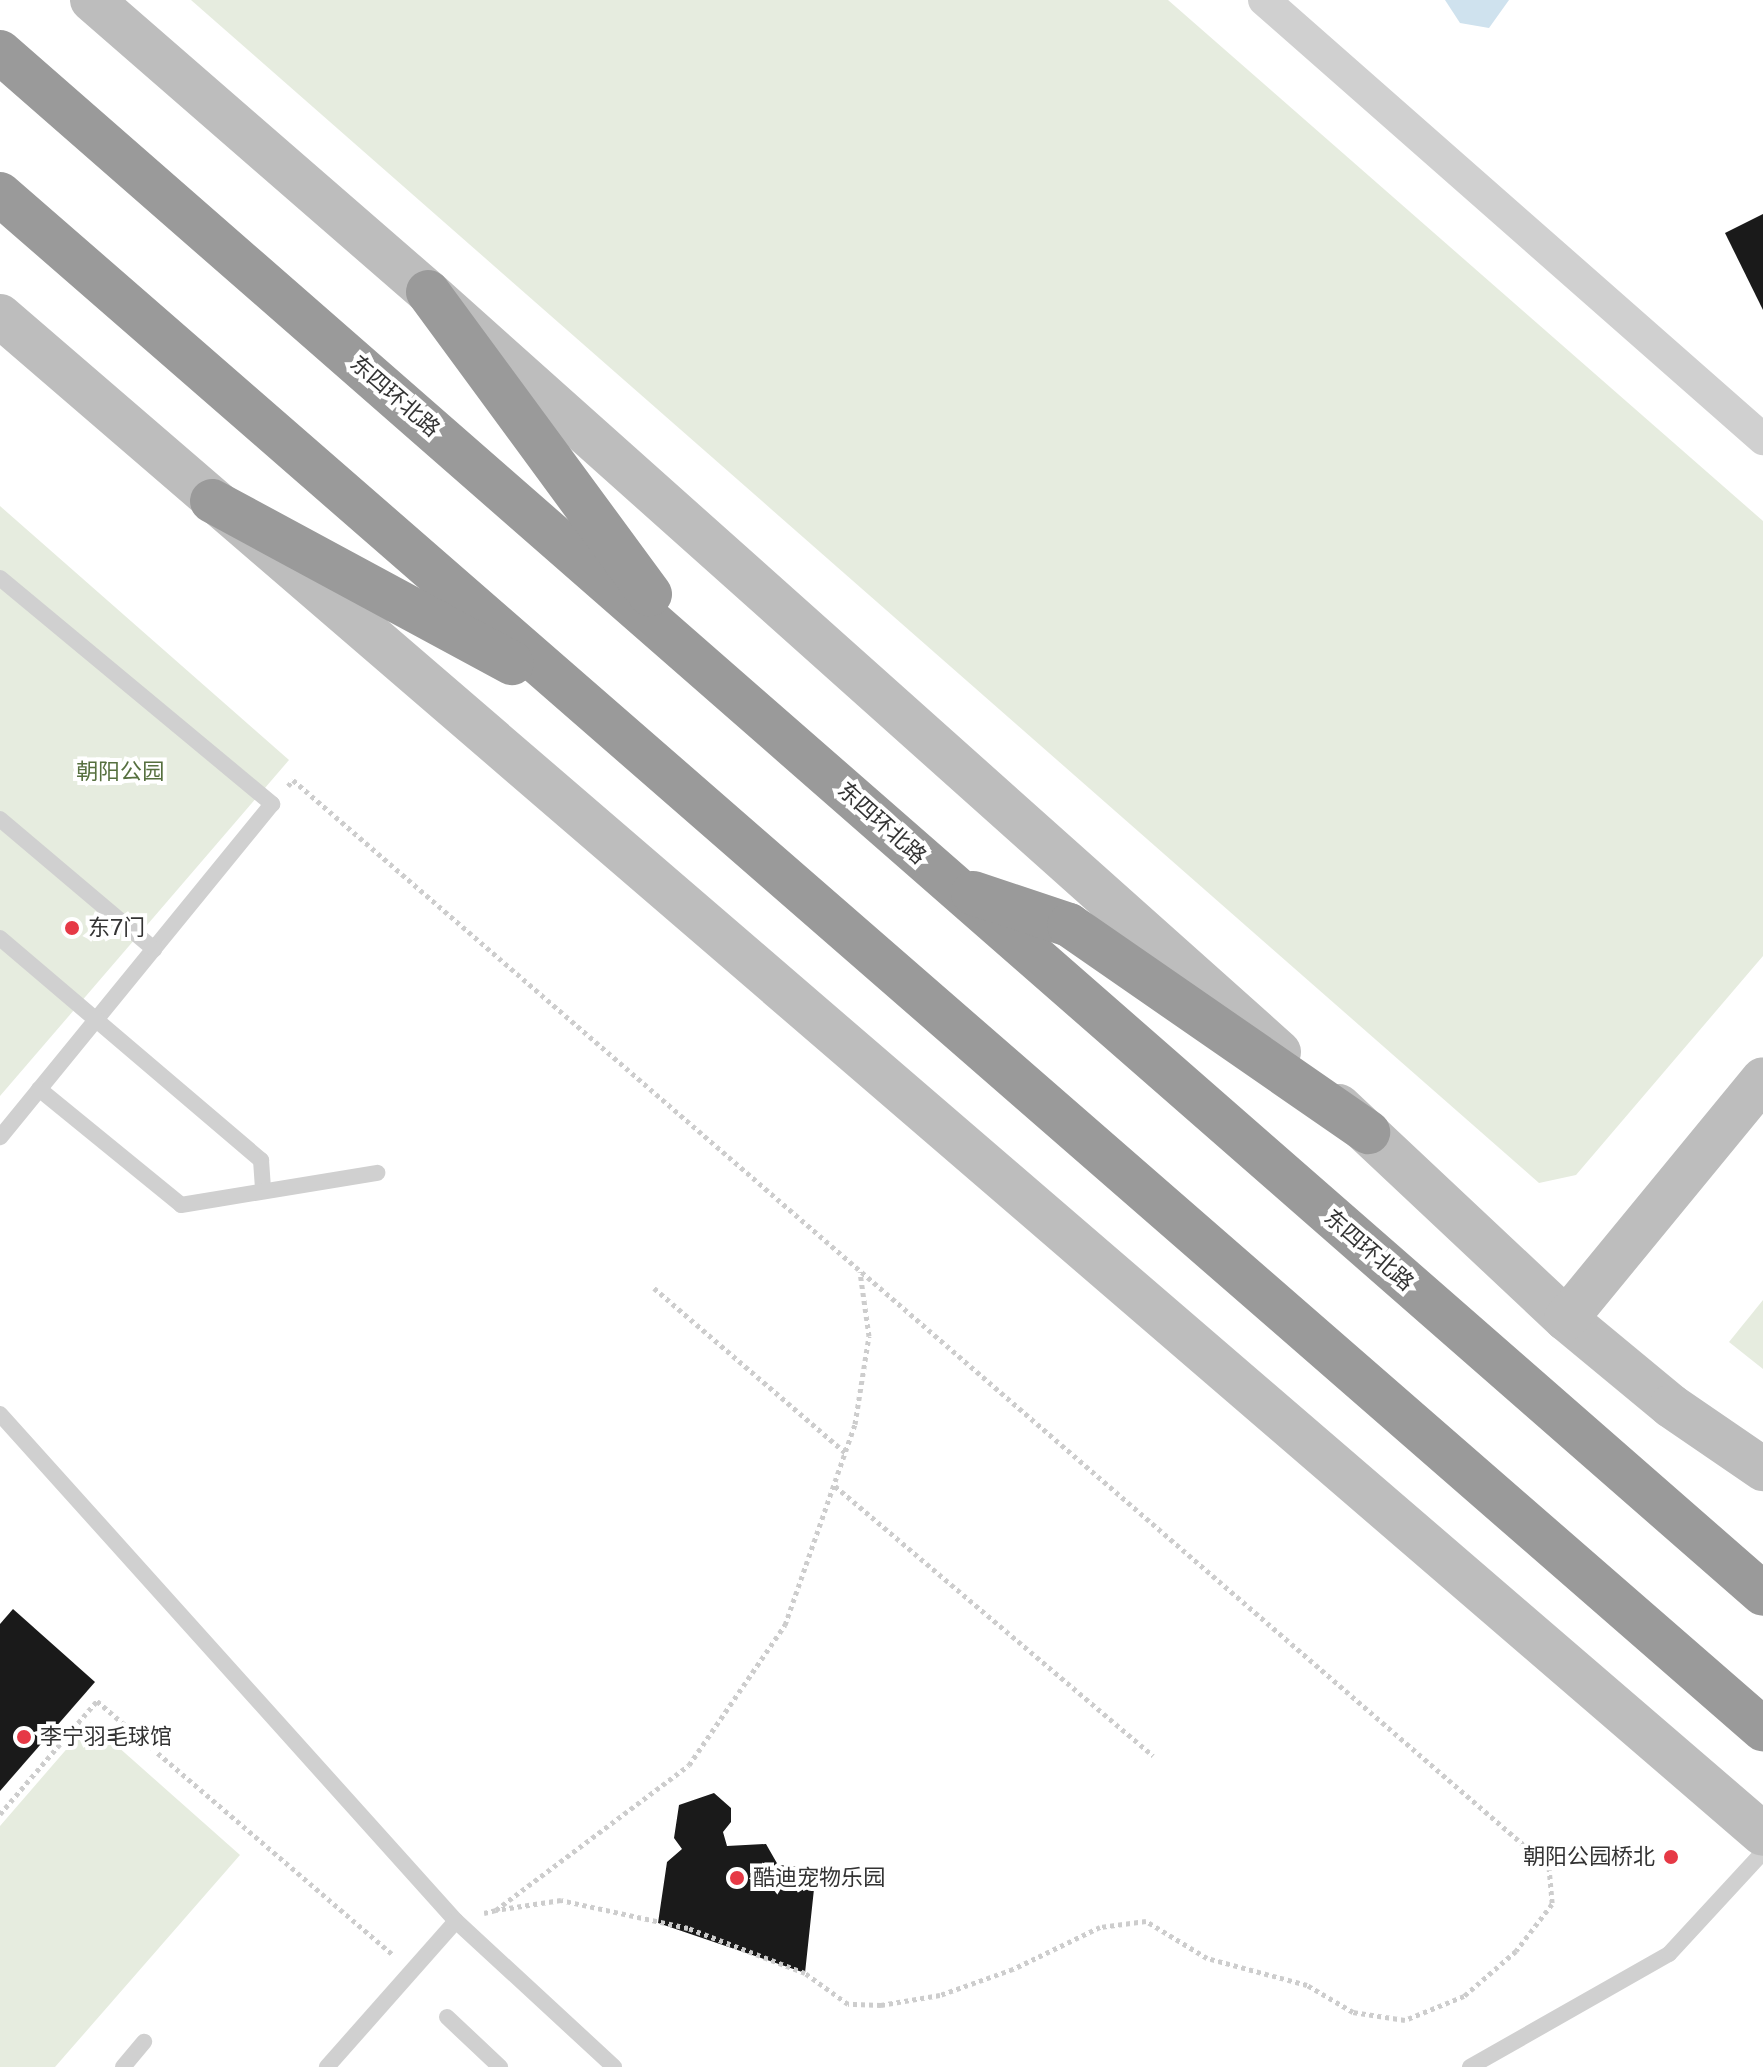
<!DOCTYPE html>
<meta charset="utf-8">
<style>
body{margin:0}
#map{position:relative;width:1763px;height:2067px;overflow:hidden;background:#fff;font-family:"Public Sans","Noto Sans SC",sans-serif}
div>[style]{position:absolute}
[style*='--x']{left:calc(var(--x)*1px);top:calc(var(--y)*1px);width:calc(var(--w)*1px);rotate:calc(var(--a)*1deg)}
.green>*{inset:0;background:#e6ecdf}
.water>*{inset:0;background:#cfe2ee}
.building>*{inset:0;background:#1a1a1a}
.path>*{height:5px;margin-top:-2.5px;transform-origin:0;background:repeating-linear-gradient(90deg,#cdcdcd 0 4px,transparent 0 8px)}
.lane>*{height:16px;margin:-8px;padding:0 8px;transform-origin:8px;border-radius:8px;background:#d0d0d0}
.street>*{height:32px;margin:-16px;padding:0 16px;transform-origin:16px;border-radius:16px;background:#d0d0d0}
.secondary>*{height:44px;margin:-22px;padding:0 22px;transform-origin:22px;border-radius:22px;background:#bdbdbd}
.highway>*{height:44px;margin:-22px;padding:0 22px;transform-origin:22px;border-radius:22px;background:#9a9a9a}
.dots>*{width:22px;height:22px;translate:-50% -50%;box-sizing:border-box;border:4px solid #fff;border-radius:50%}
span{translate:-50% -50%;white-space:nowrap;text-align:center;line-height:1.15;-webkit-text-stroke:8px #fff;paint-order:stroke}
.street-label{font-size:22px;color:#333}
.park-label{font-size:22px;color:#56703f}
.poi-label{font-size:22px;color:#333}
.left{translate:0 -50%;text-align:left}
.right{translate:-100% -50%;text-align:right}
</style>
<div id="map">
<div class="green">
<i style="clip-path:polygon(191px 0,1168px 0,1763px 521px,1763px 956px,1576px 1175px,1539px 1183px)"></i>
<i style="clip-path:polygon(0 506px,289px 760px,0 1096px)"></i>
<i style="clip-path:polygon(1763px 1300px,1763px 1369px,1729px 1342px)"></i>
<i style="clip-path:polygon(90px 1722px,240px 1855px,55px 2067px,0 2067px,0 1826px)"></i>
</div>
<div class="water">
<i style="clip-path:polygon(1445px 0,1509px 0,1489px 28px,1460px 23px)"></i>
</div>
<div class="building">
<i style="clip-path:polygon(1763px 214px,1763px 310px,1725px 233px)"></i>
<i style="clip-path:polygon(13px 1609px,95px 1682px,0 1791px,0 1624px)"></i>
<i style="clip-path:polygon(714px 1793px,731px 1808px,731px 1822px,723px 1832px,727px 1846px,766px 1844px,778px 1865px,805px 1867px,814px 1889px,805px 1973px,658px 1923px,667px 1862px,682px 1849px,674px 1838px,679px 1805px)"></i>
</div>
<div class="path">
<i style="--x:288;--y:786;--w:8;--a:-50"></i>
<i style="--x:293;--y:780;--w:1661;--a:40.87"></i>
<i style="--x:1549;--y:1867;--w:37;--a:85"></i>
<i style="--x:1552;--y:1904;--w:59;--a:127.5"></i>
<i style="--x:1516;--y:1951;--w:69;--a:139.1"></i>
<i style="--x:1464;--y:1996;--w:64;--a:157.9"></i>
<i style="--x:1405;--y:2020;--w:53;--a:-171.3"></i>
<i style="--x:1353;--y:2012;--w:53;--a:-149.6"></i>
<i style="--x:1307;--y:1985;--w:104;--a:-164.9"></i>
<i style="--x:1207;--y:1958;--w:71;--a:-148.8"></i>
<i style="--x:1146;--y:1921;--w:46;--a:172.6"></i>
<i style="--x:1100;--y:1927;--w:97;--a:154.2"></i>
<i style="--x:1013;--y:1969;--w:77;--a:160.4"></i>
<i style="--x:940;--y:1995;--w:60;--a:170.4"></i>
<i style="--x:881;--y:2005;--w:33;--a:-178"></i>
<i style="--x:848;--y:2004;--w:53;--a:-144.2"></i>
<i style="--x:805;--y:1973;--w:125;--a:-159"></i>
<i style="--x:688;--y:1928;--w:130;--a:-167.6"></i>
<i style="--x:561;--y:1900;--w:66;--a:171.3"></i>
<i style="--x:654;--y:1288;--w:253;--a:40.7"></i>
<i style="--x:835;--y:1486;--w:417;--a:40.3"></i>
<i style="--x:0;--y:1814;--w:149;--a:-49.4"></i>
<i style="--x:97;--y:1701;--w:390;--a:40.6"></i>
<i style="--x:484;--y:1913;--w:12;--a:-14"></i>
<i style="--x:496;--y:1910;--w:241;--a:-36.9"></i>
<i style="--x:689;--y:1765;--w:170;--a:-55.6"></i>
<i style="--x:785;--y:1625;--w:213;--a:-70.8"></i>
<i style="--x:855;--y:1424;--w:89;--a:-81"></i>
<i style="--x:869;--y:1336;--w:65;--a:-98"></i>
</div>
<div class="lane">
<i style="--x:0;--y:578;--w:354;--a:39.7"></i>
<i style="--x:272;--y:804;--w:430;--a:129.2"></i>
<i style="--x:0;--y:819;--w:202;--a:40.2"></i>
<i style="--x:0;--y:938;--w:343;--a:40.4"></i>
<i style="--x:261;--y:1160;--w:28;--a:86"></i>
<i style="--x:39;--y:1089;--w:183;--a:39.2"></i>
<i style="--x:181;--y:1205;--w:199;--a:-9.3"></i>
<i style="--x:0;--y:1414;--w:682;--a:48.03"></i>
<i style="--x:456;--y:1921;--w:195;--a:131.5"></i>
<i style="--x:456;--y:1921;--w:215;--a:42.7"></i>
<i style="--x:447;--y:2017;--w:73;--a:43.3"></i>
<i style="--x:123;--y:2067;--w:33;--a:-50"></i>
<i style="--x:1470;--y:2067;--w:229;--a:-29.6"></i>
<i style="--x:1669;--y:1954;--w:139;--a:-47.3"></i>
</div>
<div class="street">
<i style="--x:1264;--y:0;--w:665;--a:41.34"></i>
</div>
<div class="secondary">
<i style="--x:92;--y:0;--w:445;--a:41"></i>
<i style="--x:428;--y:292;--w:1141;--a:41.77"></i>
<i style="--x:0;--y:316;--w:2326;--a:40.73"></i>
<i style="--x:1339;--y:1106;--w:311;--a:43.2"></i>
<i style="--x:1566;--y:1319;--w:136;--a:39.6"></i>
<i style="--x:1671;--y:1406;--w:112;--a:34.4"></i>
<i style="--x:1566;--y:1319;--w:310;--a:-50.6"></i>
</div>
<div class="highway">
<i style="--x:0;--y:52;--w:2342;--a:41.17"></i>
<i style="--x:0;--y:194;--w:2338;--a:41.05"></i>
<i style="--x:428;--y:292;--w:375;--a:53.7"></i>
<i style="--x:212;--y:501;--w:341;--a:28.4"></i>
<i style="--x:973;--y:893;--w:101;--a:18.4"></i>
<i style="--x:1069;--y:925;--w:364;--a:34.7"></i>
</div>
<div class="dots">
<i style="left:72px;top:928px;background:#e63946"></i>
<i style="left:24px;top:1737px;background:#e63946"></i>
<i style="left:1671px;top:1857px;background:#e63946"></i>
<i style="left:737px;top:1878px;background:#e63946"></i>
</div>
<div class="street-label">
<span style="left:395px;top:396px;rotate:41deg">东四环北路</span>
<span style="left:882px;top:823px;rotate:42deg">东四环北路</span>
<span style="left:1369px;top:1250px;rotate:41deg">东四环北路</span>
</div>
<div class="park-label">
<span style="left:120px;top:772px">朝阳公园</span>
</div>
<div class="poi-label">
<span class="left" style="left:88px;top:928px">东7门</span>
<span class="left" style="left:40px;top:1737px">李宁羽毛球馆</span>
<span class="right" style="left:1655px;top:1857px">朝阳公园桥北</span>
<span class="left" style="left:753px;top:1878px">酷迪宠物乐园</span>
</div>
</div>
